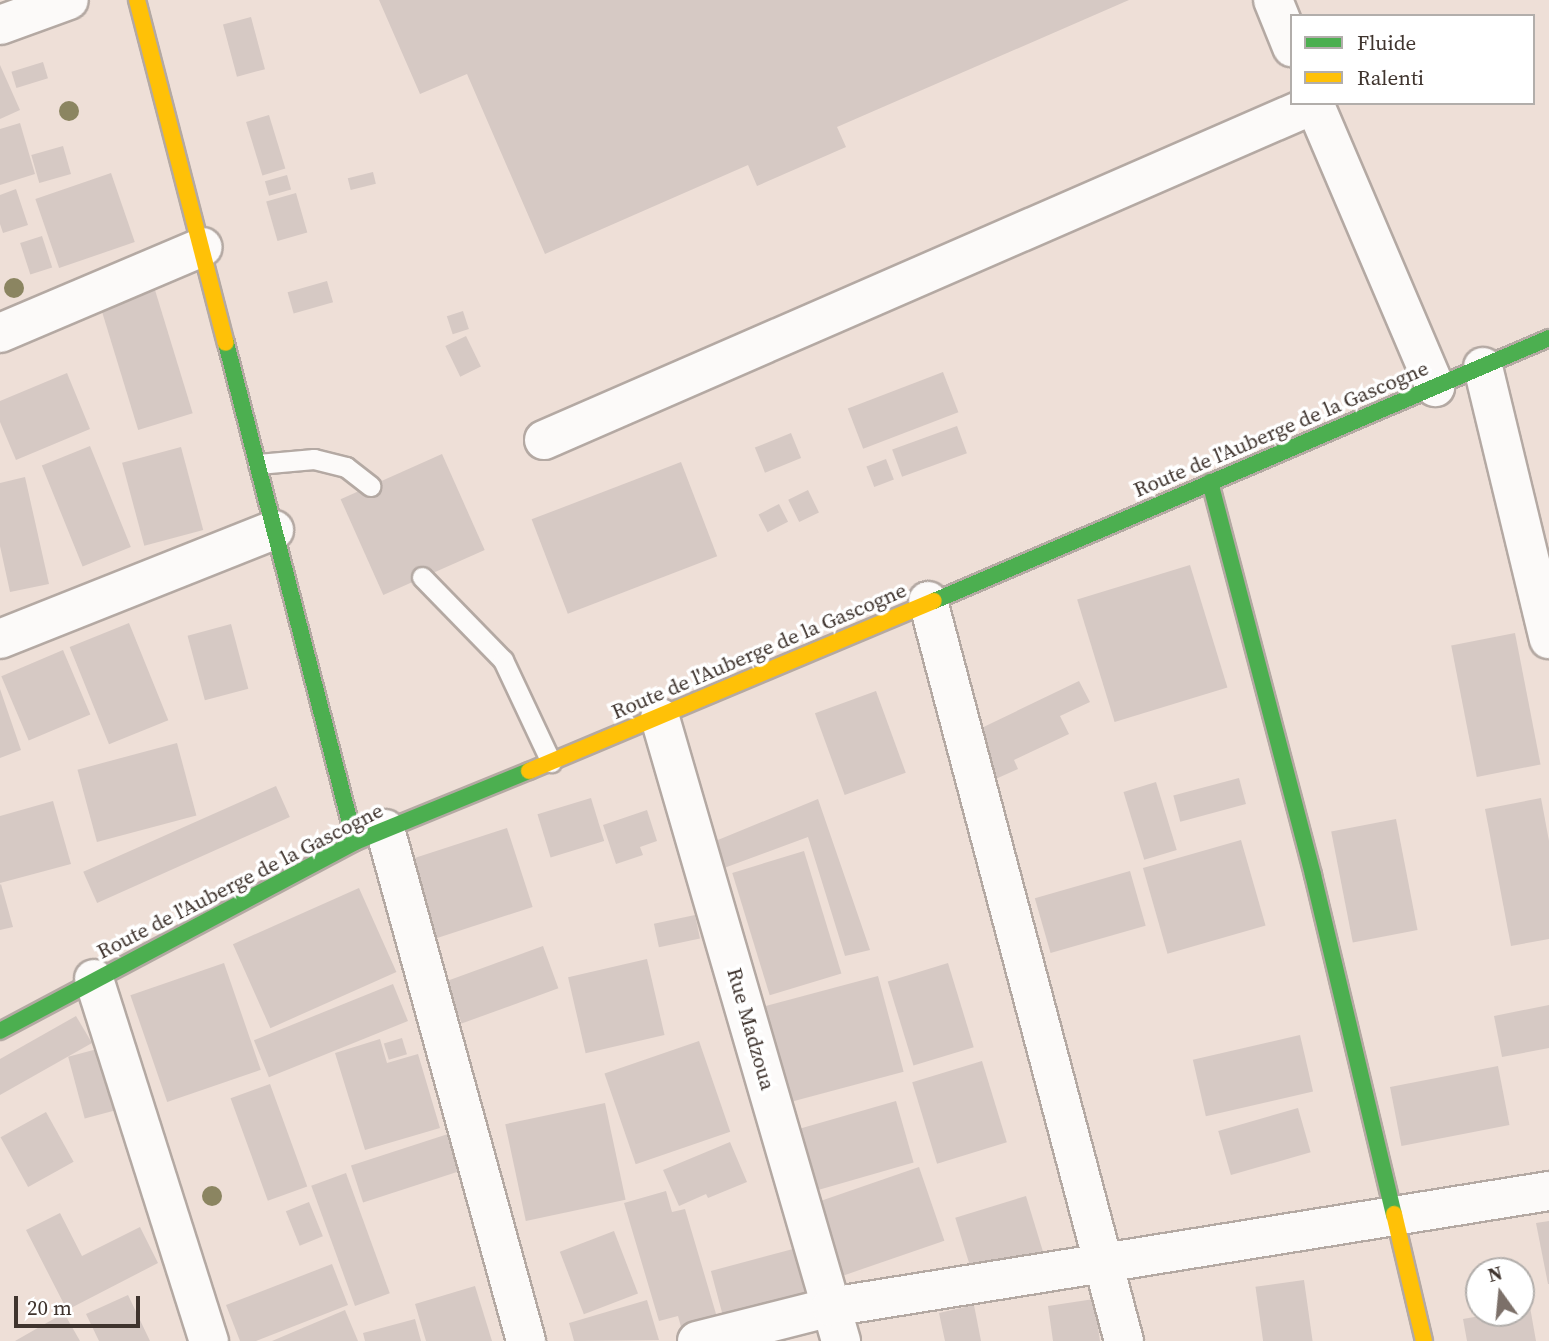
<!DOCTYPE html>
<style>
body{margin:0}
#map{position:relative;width:1549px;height:1341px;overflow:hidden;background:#eedfd7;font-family:"Source Serif 4",serif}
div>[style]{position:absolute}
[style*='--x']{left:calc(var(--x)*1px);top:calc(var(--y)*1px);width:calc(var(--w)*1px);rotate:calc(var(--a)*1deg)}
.building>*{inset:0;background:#d6c9c4;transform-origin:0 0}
.roads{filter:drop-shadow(2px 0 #b4a9a3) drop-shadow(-2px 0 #b4a9a3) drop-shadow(0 2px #b4a9a3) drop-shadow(0 -2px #b4a9a3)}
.lane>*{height:19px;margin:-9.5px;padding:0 9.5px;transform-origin:9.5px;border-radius:9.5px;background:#fcfaf9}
.street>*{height:38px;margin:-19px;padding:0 19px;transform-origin:19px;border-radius:19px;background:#fcfaf9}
.fast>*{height:16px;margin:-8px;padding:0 8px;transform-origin:8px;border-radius:8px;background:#4caf50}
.slow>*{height:16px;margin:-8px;padding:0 8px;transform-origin:8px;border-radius:8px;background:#ffc107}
.trees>*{width:20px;height:20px;margin:-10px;border-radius:50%;background:#8b8561}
span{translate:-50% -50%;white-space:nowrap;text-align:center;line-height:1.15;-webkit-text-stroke:7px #fff;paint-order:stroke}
.street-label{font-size:21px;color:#3f342e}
.legend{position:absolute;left:1290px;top:14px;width:245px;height:91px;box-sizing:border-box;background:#fff;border:2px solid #b2aeab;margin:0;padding:9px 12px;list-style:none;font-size:21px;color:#3f342e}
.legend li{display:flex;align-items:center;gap:14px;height:35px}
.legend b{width:35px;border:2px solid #b2aeab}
.north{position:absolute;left:1465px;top:1257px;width:70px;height:70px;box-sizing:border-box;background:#fff;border:2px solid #b2aeab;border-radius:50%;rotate:345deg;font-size:19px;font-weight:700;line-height:28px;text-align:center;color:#3f342e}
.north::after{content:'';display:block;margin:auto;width:24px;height:32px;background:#7c7069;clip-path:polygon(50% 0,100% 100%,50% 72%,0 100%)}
.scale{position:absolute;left:14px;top:1296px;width:126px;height:32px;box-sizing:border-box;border:4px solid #3f342e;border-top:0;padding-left:9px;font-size:21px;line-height:24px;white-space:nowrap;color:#3f342e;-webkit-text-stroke:5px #fff;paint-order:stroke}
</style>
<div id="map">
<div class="building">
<i style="clip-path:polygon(379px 0,1129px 0,837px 127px,846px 147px,757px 186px,748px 165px,545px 254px,467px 74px,420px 94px)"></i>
<i style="left:251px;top:17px;width:54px;height:29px;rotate:75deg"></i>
<i style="left:43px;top:62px;width:17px;height:33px;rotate:73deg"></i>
<i style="clip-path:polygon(0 65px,20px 110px,0 119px)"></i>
<i style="left:269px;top:115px;width:56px;height:24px;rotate:73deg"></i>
<i style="clip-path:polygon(20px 123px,35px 174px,0 185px,0 129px)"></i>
<i style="left:63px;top:146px;width:29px;height:33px;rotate:74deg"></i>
<i style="left:373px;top:172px;width:12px;height:26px;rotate:76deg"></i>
<i style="left:111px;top:173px;width:73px;height:80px;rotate:71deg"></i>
<i style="left:287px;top:175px;width:15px;height:23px;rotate:74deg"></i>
<i style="clip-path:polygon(16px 189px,28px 225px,3px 233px,0 224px,0 195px)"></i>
<i style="left:296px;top:193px;width:41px;height:31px;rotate:74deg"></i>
<i style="left:42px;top:236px;width:33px;height:23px;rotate:72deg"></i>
<i style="left:327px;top:281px;width:22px;height:41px;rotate:74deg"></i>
<i style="left:155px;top:290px;width:129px;height:57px;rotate:73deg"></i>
<i style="left:463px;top:311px;width:19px;height:17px;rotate:72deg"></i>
<i style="left:466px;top:336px;width:34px;height:23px;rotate:64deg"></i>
<i style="left:943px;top:372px;width:43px;height:102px;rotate:69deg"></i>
<i style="clip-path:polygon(67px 373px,90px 429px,16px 460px,0 422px,0 401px)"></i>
<i style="left:957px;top:426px;width:29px;height:69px;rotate:70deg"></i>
<i style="left:791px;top:433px;width:27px;height:39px;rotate:68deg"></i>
<i style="left:90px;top:446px;width:109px;height:52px;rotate:68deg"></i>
<i style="left:181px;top:447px;width:86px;height:61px;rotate:75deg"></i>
<i style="left:442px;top:454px;width:105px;height:111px;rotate:66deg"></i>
<i style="left:886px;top:459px;width:22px;height:21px;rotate:69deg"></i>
<i style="left:681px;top:462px;width:101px;height:160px;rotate:69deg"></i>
<i style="clip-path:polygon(25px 477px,49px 584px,10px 592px,0 546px,0 483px)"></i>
<i style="left:808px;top:490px;width:25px;height:22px;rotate:64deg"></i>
<i style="left:779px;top:504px;width:20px;height:23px;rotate:63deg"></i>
<i style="left:1190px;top:565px;width:128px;height:118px;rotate:73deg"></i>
<i style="left:129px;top:623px;width:105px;height:64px;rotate:68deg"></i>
<i style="left:231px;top:624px;width:67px;height:45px;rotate:75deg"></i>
<i style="left:1515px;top:633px;width:134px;height:65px;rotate:79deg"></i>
<i style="left:63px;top:650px;width:70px;height:67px;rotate:67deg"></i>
<i style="clip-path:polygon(1079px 681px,1090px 702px,1060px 716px,1069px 734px,1014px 760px,1018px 769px,991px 781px,969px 734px)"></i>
<i style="clip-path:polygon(0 689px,21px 750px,0 758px)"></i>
<i style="left:876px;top:691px;width:87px;height:65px;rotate:70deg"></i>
<i style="left:177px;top:743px;width:75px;height:103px;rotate:75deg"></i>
<i style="left:1239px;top:778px;width:27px;height:68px;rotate:75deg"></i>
<i style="left:1156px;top:782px;width:71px;height:34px;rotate:73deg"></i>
<i style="left:276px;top:786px;width:34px;height:211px;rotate:66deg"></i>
<i style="left:591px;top:798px;width:45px;height:56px;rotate:73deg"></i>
<i style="clip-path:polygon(1541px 798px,1549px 841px,1549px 939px,1511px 946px,1485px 809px)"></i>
<i style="clip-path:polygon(818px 799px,870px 950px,845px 956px,808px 837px,724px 868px,713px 842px)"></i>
<i style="clip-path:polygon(53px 801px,71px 864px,0 883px,0 816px)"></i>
<i style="clip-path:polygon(647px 810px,657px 841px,640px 847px,643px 855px,616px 864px,603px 825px)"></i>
<i style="left:1396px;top:819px;width:113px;height:66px;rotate:79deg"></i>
<i style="left:507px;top:828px;width:83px;height:102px;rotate:72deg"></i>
<i style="left:1241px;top:840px;width:89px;height:102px;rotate:74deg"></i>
<i style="left:804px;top:851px;width:128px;height:75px;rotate:73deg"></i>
<i style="left:1130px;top:871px;width:57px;height:99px;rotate:74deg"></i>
<i style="clip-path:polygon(1px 884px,13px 927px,0 930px,0 885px)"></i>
<i style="left:359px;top:888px;width:92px;height:138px;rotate:66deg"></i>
<i style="left:695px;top:915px;width:24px;height:42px;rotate:78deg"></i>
<i style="left:543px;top:946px;width:45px;height:103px;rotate:70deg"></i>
<i style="left:647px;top:959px;width:78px;height:81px;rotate:77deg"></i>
<i style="left:224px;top:963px;width:113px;height:99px;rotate:71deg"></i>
<i style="left:948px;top:963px;width:88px;height:63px;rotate:73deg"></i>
<i style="left:878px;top:976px;width:99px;height:123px;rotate:75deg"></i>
<i style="left:393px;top:984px;width:40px;height:150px;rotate:68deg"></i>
<i style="clip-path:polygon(1549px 1005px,1549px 1048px,1502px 1057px,1494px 1016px)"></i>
<i style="clip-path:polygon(76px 1016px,92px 1043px,0 1095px,0 1059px)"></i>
<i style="left:1300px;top:1035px;width:58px;height:110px;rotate:77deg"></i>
<i style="left:402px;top:1038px;width:17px;height:19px;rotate:73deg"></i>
<i style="clip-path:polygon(380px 1039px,387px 1063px,418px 1054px,440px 1128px,365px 1150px,335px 1053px)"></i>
<i style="left:699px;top:1041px;width:96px;height:100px;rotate:71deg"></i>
<i style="left:101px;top:1048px;width:64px;height:34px;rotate:75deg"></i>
<i style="left:982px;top:1061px;width:85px;height:73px;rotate:73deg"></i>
<i style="left:1498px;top:1066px;width:60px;height:110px;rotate:79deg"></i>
<i style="left:270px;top:1084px;width:109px;height:42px;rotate:70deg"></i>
<i style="left:896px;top:1101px;width:64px;height:103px;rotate:74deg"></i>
<i style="left:605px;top:1103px;width:99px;height:102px;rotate:78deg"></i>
<i style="left:1298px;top:1108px;width:46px;height:83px;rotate:74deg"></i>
<i style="left:46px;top:1112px;width:57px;height:52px;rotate:61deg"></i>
<i style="left:448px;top:1134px;width:39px;height:102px;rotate:72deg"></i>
<i style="clip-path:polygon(730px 1142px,747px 1182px,708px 1198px,706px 1194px,679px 1206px,663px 1170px)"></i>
<i style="left:919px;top:1167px;width:78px;height:108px;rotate:71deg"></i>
<i style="left:346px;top:1173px;width:128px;height:37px;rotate:70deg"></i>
<i style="clip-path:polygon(666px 1191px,672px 1212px,685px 1209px,719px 1324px,683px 1334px,678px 1316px,659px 1321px,624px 1203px)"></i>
<i style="left:1026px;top:1196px;width:59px;height:74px;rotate:73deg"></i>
<i style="left:309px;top:1202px;width:37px;height:25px;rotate:68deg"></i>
<i style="clip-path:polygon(60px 1213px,82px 1256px,140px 1227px,158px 1263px,67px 1310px,26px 1230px)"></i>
<i style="clip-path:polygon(1549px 1221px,1549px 1284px,1548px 1284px,1536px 1223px)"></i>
<i style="left:614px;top:1231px;width:67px;height:58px;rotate:69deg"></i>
<i style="left:793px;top:1249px;width:50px;height:85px;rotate:75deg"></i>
<i style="clip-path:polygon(332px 1264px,348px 1305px,256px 1341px,240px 1341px,226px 1305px)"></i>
<i style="left:1304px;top:1280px;width:62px;height:49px;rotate:82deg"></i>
<i style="clip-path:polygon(475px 1286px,492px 1341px,426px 1341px,415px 1304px)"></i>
<i style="clip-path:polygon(128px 1295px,150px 1341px,99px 1341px,86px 1314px)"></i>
<i style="clip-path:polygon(1094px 1299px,1100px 1341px,1053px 1341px,1048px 1306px)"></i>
<i style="clip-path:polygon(647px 1300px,659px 1340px,574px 1341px,569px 1323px)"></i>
<i style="clip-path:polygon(974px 1305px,981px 1341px,945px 1341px,939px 1313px)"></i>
<i style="clip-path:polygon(1530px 1307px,1536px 1341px,1467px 1341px,1463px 1319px,1497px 1313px,1521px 1313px,1521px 1309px)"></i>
<i style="clip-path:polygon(345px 1310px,358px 1341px,272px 1341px)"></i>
<i style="clip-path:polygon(64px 1313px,80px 1341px,15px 1341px)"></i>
<i style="clip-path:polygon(415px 1319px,421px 1341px,365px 1341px,363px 1333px)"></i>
</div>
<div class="roads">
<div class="lane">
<i style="--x:258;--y:464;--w:56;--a:-5.1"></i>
<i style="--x:314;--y:459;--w:33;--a:14"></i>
<i style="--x:346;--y:467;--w:31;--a:38"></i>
<i style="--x:422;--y:577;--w:116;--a:45.7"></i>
<i style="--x:503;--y:660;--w:113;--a:64.8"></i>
</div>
<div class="street">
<i style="--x:1273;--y:0;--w:51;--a:68"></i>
<i style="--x:0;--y:25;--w:73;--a:-19.9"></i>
<i style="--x:1314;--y:103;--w:309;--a:66.9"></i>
<i style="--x:0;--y:333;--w:220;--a:-23"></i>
<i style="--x:1483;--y:367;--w:280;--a:76.4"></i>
<i style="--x:544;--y:440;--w:841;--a:-23.55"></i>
<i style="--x:928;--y:601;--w:766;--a:75.17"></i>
<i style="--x:0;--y:639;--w:295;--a:-21.7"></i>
<i style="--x:660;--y:718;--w:649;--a:73.8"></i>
<i style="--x:385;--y:829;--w:531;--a:74.6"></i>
<i style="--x:94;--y:979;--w:380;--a:72.4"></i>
<i style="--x:697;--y:1341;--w:138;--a:-14.2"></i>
<i style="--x:831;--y:1307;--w:727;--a:-9.18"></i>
</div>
<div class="fast">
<i style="--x:226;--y:343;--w:515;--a:75.51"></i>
<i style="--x:1210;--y:482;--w:406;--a:75.3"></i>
<i style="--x:1313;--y:875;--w:349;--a:76.6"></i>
<i style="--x:934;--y:601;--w:669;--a:-23.15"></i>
<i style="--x:0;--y:1031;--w:402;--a:-28"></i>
<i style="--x:355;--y:842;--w:188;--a:-22.2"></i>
</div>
<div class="slow">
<i style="--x:137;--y:0;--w:354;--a:75.5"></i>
<i style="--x:529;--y:771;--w:439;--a:-22.8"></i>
<i style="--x:1394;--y:1214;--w:130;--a:76.7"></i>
</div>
</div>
<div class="trees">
<i style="left:69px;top:111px"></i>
<i style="left:14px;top:288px"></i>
<i style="left:212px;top:1196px"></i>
</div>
<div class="street-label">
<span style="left:1281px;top:429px;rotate:-23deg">Route de l'Auberge de la Gascogne</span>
<span style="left:759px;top:651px;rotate:-23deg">Route de l'Auberge de la Gascogne</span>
<span style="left:240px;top:881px;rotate:-27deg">Route de l'Auberge de la Gascogne</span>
<span style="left:751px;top:1029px;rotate:74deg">Rue Madzoua</span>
</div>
<ul class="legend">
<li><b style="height:9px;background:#4caf50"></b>Fluide</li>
<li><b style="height:9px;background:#ffc107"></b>Ralenti</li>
</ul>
<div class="north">N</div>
<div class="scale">20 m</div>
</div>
